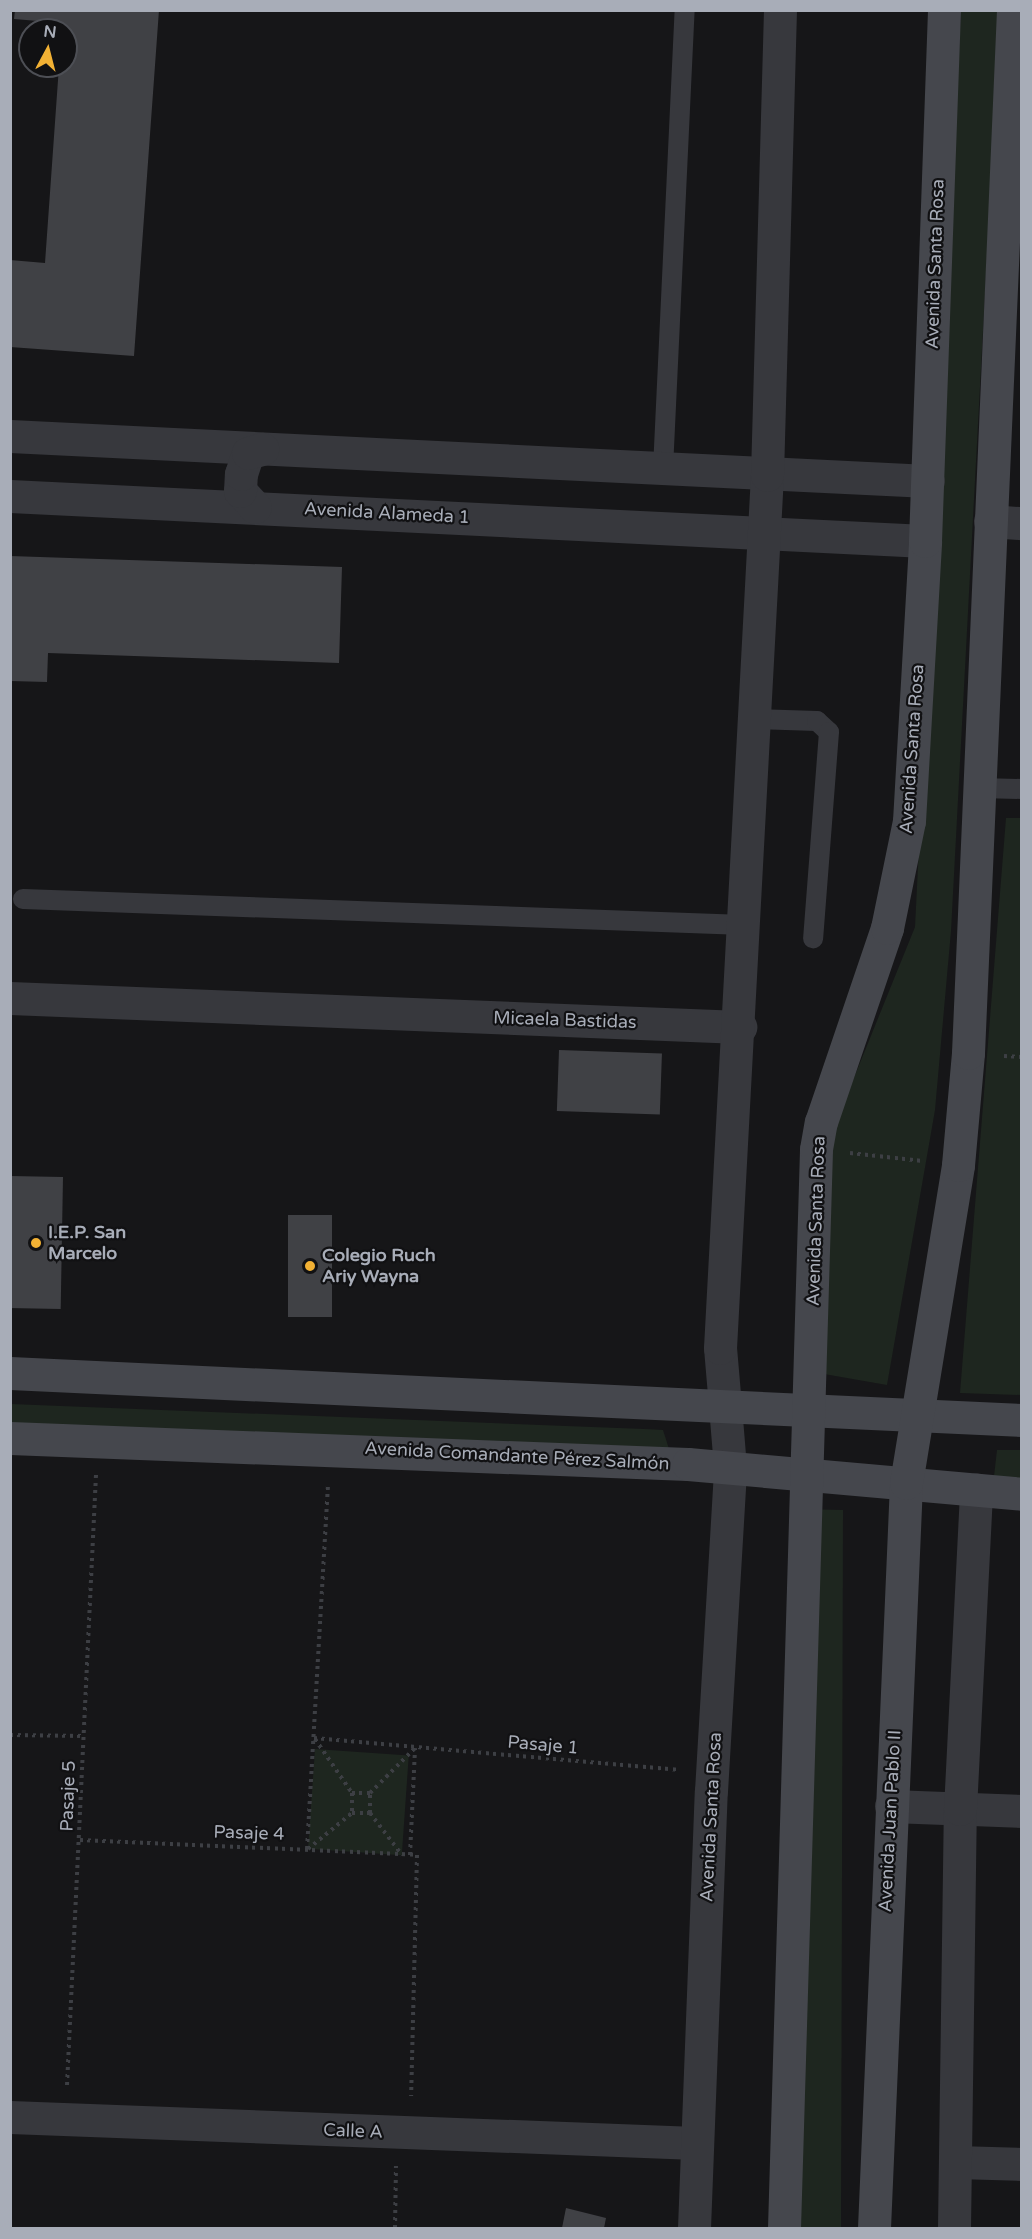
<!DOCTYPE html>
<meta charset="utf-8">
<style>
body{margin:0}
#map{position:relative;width:1032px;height:2239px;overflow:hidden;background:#161618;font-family:"Varela Round",sans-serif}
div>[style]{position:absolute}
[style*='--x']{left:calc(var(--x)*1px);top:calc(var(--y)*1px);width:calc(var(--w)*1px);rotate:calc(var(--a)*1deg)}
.green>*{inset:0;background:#1e261f;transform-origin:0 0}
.building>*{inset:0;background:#404145;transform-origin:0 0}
.path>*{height:4px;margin-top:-2px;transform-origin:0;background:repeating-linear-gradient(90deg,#3d3f44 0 3px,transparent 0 7.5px)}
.service>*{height:20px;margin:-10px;padding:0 10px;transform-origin:10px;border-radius:10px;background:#37383d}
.minor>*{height:33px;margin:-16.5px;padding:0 16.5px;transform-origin:16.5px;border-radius:16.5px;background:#37383d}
.tertiary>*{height:33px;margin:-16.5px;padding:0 16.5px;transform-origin:16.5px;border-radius:16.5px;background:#37383d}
.secondary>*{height:33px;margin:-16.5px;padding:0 16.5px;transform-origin:16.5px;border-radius:16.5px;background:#45474d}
.dots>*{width:16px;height:16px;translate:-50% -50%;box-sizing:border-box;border:3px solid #111113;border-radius:50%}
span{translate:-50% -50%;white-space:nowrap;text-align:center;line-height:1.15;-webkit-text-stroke:4.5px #111113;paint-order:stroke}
.street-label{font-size:18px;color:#a8adb8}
.poi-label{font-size:18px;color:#a8adb8;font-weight:700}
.left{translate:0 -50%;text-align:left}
.frame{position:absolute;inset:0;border:12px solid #a8adb8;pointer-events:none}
.north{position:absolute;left:18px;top:18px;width:60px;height:60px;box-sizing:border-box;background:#111113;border:2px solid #4d4f55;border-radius:50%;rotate:7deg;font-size:16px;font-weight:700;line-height:24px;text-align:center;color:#a8adb8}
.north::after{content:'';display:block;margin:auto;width:21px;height:27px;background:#f2b134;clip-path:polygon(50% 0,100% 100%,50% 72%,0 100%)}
</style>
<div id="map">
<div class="green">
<i style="clip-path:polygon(961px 11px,1000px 11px,951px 931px,935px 1110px,887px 1385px,807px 1371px,832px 1132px,915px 927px)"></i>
<i style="clip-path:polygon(1006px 818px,1022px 818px,1021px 1395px,960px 1393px)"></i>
<i style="clip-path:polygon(11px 1404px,644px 1429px,663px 1430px,670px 1452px,11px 1436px)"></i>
<i style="clip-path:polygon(997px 1450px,1021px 1450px,1021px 1490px,993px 1485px)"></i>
<i style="clip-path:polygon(801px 1509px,843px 1510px,841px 2228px,789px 2228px)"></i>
<i style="left:315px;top:1749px;width:94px;height:100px;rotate:4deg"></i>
</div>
<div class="building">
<i style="clip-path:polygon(15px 10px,159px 10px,134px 356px,10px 347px,10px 260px,45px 263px,59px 66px,66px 66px,66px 30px,61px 30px,62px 23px,14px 19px)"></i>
<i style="clip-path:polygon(10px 556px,342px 567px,339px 663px,48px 653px,47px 682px,10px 681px)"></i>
<i style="left:559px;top:1050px;width:103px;height:61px;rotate:2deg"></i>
<i style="left:10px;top:1176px;width:53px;height:132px;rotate:1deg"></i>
<i style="left:288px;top:1215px;width:44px;height:102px"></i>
<i style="clip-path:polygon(566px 2208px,606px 2218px,604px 2228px,562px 2228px)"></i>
</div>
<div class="path">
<i style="--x:1004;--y:1056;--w:18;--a:3"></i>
<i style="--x:850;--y:1153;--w:73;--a:6.3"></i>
<i style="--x:10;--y:1735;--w:74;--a:0.8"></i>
<i style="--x:314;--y:1738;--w:365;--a:5"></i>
<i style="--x:315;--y:1739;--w:65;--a:55.6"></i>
<i style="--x:352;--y:1793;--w:20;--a:90"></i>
<i style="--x:352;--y:1813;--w:18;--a:0"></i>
<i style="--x:370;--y:1813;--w:20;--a:-90"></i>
<i style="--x:370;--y:1793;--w:18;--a:180"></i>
<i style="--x:370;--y:1793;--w:64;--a:-45"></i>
<i style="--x:370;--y:1813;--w:53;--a:52.7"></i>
<i style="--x:80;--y:1840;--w:337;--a:2.5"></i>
<i style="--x:417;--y:1855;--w:241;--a:91.4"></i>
<i style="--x:307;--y:1849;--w:365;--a:-86.7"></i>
<i style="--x:308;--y:1849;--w:57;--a:-39.3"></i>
<i style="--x:410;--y:1855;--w:107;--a:-87.3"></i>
<i style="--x:67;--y:2085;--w:611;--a:-87.28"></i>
<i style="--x:395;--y:2228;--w:62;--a:-89.1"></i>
</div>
<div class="service">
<i style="--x:663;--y:469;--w:460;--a:-87.3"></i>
<i style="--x:755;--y:719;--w:62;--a:1.8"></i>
<i style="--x:817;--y:721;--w:16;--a:43"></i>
<i style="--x:829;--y:732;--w:207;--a:94.4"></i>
<i style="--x:979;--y:788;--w:43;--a:1.3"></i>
<i style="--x:23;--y:899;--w:722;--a:2.06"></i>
</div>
<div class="minor">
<i style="--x:10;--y:436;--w:919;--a:2.81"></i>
<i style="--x:10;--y:496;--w:916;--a:2.82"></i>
<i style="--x:255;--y:507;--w:22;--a:-133"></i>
<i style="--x:240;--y:491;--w:17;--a:-87"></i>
<i style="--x:241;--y:474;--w:22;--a:-72"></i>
<i style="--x:248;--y:453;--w:15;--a:-16"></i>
<i style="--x:990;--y:521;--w:32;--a:4"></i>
<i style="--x:10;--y:998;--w:731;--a:2.27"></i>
<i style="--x:725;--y:1406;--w:58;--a:-94.9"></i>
<i style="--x:720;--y:1348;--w:874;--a:-86.92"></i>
<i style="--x:767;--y:475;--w:465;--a:-88.4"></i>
<i style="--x:891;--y:1806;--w:131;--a:2.2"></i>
<i style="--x:10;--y:2117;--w:686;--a:2.17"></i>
<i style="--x:956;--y:2162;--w:66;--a:1.7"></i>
</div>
<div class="tertiary">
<i style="--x:694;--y:2228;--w:437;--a:-87.8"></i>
<i style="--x:711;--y:1791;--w:325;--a:-86.6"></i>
<i style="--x:730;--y:1467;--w:61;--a:-94.7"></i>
<i style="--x:954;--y:2228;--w:419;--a:-89.2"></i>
<i style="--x:960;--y:1809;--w:320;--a:-87.1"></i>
</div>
<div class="secondary">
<i style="--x:10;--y:1373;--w:1013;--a:2.66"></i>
<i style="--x:10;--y:1438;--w:678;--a:2.2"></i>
<i style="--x:688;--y:1464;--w:335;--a:5.1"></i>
<i style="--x:784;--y:2228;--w:1079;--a:-88.3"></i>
<i style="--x:816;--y:1149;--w:27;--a:-80"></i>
<i style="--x:821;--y:1122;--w:205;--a:-71.2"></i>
<i style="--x:887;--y:928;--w:109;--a:-78.4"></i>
<i style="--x:909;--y:821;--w:280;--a:-86.7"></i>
<i style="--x:925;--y:541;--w:531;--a:-87.95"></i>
<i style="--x:874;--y:2228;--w:746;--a:-87.54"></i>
<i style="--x:906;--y:1483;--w:322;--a:-80.7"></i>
<i style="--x:958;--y:1165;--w:112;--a:-84.9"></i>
<i style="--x:968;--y:1053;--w:1044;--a:-87.53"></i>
</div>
<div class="dots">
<i style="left:36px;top:1243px;background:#f2b134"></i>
<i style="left:310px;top:1266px;background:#f2b134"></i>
</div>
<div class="street-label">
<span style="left:935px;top:264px;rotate:-88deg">Avenida Santa Rosa</span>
<span style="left:387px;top:513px;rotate:3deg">Avenida Alameda 1</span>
<span style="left:912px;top:749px;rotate:-86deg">Avenida Santa Rosa</span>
<span style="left:565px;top:1020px;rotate:2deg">Micaela Bastidas</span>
<span style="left:816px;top:1221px;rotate:-88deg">Avenida Santa Rosa</span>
<span style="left:517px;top:1456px;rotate:3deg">Avenida Comandante Pérez Salmón</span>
<span style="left:543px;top:1745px;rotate:5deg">Pasaje 1</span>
<span style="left:68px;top:1796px;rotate:-88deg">Pasaje 5</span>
<span style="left:711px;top:1817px;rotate:-87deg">Avenida Santa Rosa</span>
<span style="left:890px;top:1821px;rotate:-87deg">Avenida Juan Pablo II</span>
<span style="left:249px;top:1833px;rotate:2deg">Pasaje 4</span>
<span style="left:353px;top:2131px;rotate:2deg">Calle A</span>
</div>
<div class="poi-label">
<span class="left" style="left:48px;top:1243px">I.E.P. San<br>Marcelo</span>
<span class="left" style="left:322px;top:1266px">Colegio Ruch<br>Ariy Wayna</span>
</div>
<div class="frame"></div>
<div class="north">N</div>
</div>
